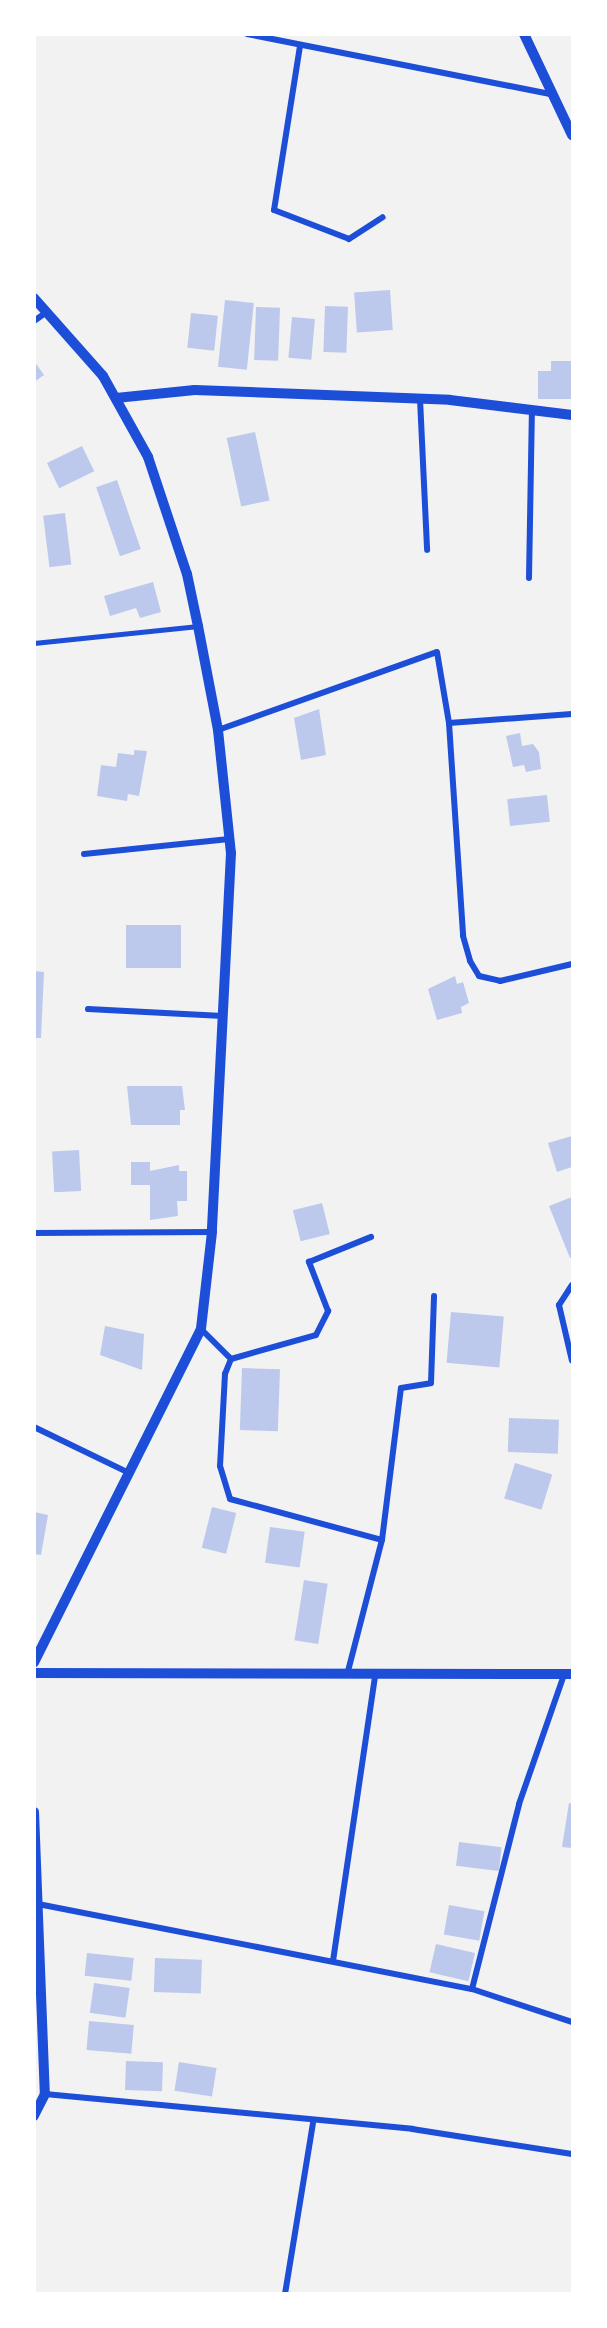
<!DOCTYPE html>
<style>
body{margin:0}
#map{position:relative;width:607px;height:2328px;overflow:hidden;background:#f2f2f2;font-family:Karla,sans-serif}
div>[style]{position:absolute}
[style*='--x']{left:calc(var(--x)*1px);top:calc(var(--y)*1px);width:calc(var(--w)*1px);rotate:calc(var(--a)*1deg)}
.building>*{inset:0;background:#bdc9ec;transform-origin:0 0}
.service>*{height:4.5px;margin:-2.25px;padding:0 2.25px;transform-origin:2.25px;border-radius:2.25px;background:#1d4ed8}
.minor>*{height:6px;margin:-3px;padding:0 3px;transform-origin:3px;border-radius:3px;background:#1d4ed8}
.tertiary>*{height:10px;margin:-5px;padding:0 5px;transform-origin:5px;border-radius:5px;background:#1d4ed8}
span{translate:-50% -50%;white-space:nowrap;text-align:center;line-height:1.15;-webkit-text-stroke:5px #fff;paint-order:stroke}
.frame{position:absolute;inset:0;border:36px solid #fff;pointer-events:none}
</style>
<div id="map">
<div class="building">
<i style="left:390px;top:290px;width:40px;height:36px;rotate:86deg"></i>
<i style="left:225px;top:300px;width:29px;height:67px;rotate:6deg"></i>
<i style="left:325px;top:306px;width:23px;height:46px;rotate:2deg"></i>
<i style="left:256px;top:307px;width:24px;height:53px;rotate:2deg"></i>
<i style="left:191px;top:313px;width:27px;height:35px;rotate:6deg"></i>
<i style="left:292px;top:317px;width:23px;height:41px;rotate:5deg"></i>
<i style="clip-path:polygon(34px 361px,44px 375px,34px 382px)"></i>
<i style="clip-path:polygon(551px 361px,572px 361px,572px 399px,538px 399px,538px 371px,551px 371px)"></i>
<i style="left:255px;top:432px;width:70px;height:29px;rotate:78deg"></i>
<i style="left:82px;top:446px;width:28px;height:39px;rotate:64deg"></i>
<i style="left:117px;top:480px;width:73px;height:22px;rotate:71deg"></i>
<i style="left:65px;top:513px;width:52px;height:22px;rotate:83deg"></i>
<i style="clip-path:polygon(153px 582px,161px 612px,140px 618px,136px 608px,110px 616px,104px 596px)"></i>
<i style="clip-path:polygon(319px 709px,326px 755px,301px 760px,294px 718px)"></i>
<i style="clip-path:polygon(520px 733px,522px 746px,533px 744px,539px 752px,541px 769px,526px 772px,524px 765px,513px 767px,506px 736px)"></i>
<i style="clip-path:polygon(134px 750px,147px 751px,139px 796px,128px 794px,127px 801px,97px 796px,101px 765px,116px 767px,118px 753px,134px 755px)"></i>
<i style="left:547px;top:795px;width:27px;height:40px;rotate:84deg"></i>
<i style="left:126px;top:925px;width:55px;height:43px"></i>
<i style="clip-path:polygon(34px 971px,44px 972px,41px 1038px,34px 1038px)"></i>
<i style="clip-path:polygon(455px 976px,457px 984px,463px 982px,469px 1003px,461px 1007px,462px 1013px,437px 1020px,428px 989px)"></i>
<i style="clip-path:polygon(127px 1086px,182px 1086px,185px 1110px,180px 1110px,180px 1125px,131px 1125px)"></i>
<i style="clip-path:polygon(572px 1136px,572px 1167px,557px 1172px,548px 1143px)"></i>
<i style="left:79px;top:1150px;width:41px;height:27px;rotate:87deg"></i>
<i style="clip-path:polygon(131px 1162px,150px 1162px,150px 1171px,179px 1165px,179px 1171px,187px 1171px,187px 1201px,177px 1201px,178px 1216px,150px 1220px,150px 1185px,131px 1185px)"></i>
<i style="clip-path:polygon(572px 1197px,572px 1257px,570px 1258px,549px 1206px)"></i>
<i style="left:322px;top:1203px;width:32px;height:30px;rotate:76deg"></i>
<i style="left:451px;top:1312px;width:53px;height:51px;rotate:5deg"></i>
<i style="clip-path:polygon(105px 1326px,144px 1334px,142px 1370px,100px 1355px)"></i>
<i style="left:242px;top:1368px;width:38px;height:62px;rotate:2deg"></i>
<i style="left:509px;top:1418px;width:50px;height:34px;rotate:2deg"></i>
<i style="left:515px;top:1463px;width:39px;height:37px;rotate:17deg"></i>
<i style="left:212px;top:1507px;width:25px;height:42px;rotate:14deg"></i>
<i style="clip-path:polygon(34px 1512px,48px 1515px,41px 1555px,34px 1554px)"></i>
<i style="left:270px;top:1527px;width:35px;height:36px;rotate:8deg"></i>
<i style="left:304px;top:1580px;width:24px;height:61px;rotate:9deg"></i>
<i style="clip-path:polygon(569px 1803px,572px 1804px,572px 1848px,562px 1847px)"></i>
<i style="left:459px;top:1842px;width:43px;height:24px;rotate:7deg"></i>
<i style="left:449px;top:1905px;width:36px;height:30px;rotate:10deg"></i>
<i style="left:436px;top:1944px;width:40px;height:29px;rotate:13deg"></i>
<i style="left:87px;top:1953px;width:47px;height:23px;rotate:6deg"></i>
<i style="left:155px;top:1958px;width:47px;height:34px;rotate:2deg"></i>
<i style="left:94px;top:1983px;width:36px;height:30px;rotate:8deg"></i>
<i style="left:89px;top:2021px;width:45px;height:29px;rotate:5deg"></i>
<i style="left:126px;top:2061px;width:37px;height:29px;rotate:2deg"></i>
<i style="left:179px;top:2062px;width:38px;height:29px;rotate:9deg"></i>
</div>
<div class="service">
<i style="--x:34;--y:643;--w:165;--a:-5.9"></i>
</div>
<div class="minor">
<i style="--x:247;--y:34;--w:309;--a:11.2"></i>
<i style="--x:300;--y:46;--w:166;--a:99"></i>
<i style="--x:274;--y:210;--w:80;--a:21.1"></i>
<i style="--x:349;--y:239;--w:40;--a:-32.9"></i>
<i style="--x:34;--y:321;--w:16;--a:-35"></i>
<i style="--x:420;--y:399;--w:151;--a:87.3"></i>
<i style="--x:529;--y:578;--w:168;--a:-89"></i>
<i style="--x:449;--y:723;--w:123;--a:-4.2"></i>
<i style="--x:218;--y:730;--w:232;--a:-19.6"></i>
<i style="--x:437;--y:652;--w:72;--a:80.4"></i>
<i style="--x:449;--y:723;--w:213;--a:86.2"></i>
<i style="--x:463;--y:936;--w:26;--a:74"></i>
<i style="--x:470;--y:961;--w:17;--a:59"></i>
<i style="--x:479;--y:976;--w:22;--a:13"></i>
<i style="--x:500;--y:981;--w:74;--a:-13.3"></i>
<i style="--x:84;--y:854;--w:146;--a:-5.9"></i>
<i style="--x:88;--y:1009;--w:135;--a:3"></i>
<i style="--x:34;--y:1233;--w:178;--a:-0.3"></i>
<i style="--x:572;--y:1285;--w:24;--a:123"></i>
<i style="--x:559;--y:1305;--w:57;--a:76.9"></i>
<i style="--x:201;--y:1329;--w:42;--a:45"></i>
<i style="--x:231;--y:1359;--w:16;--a:112"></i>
<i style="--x:225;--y:1374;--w:92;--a:93.1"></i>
<i style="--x:220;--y:1466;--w:34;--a:73"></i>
<i style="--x:230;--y:1499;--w:157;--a:15.1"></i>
<i style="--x:382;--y:1540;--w:153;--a:-82.9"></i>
<i style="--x:401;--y:1388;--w:30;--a:-9"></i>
<i style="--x:431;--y:1383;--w:87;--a:-88"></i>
<i style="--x:231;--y:1359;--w:88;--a:-15.8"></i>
<i style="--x:316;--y:1335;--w:27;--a:-63"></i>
<i style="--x:328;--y:1311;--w:53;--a:-111.2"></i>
<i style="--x:309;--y:1262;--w:67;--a:-22"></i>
<i style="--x:34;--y:1427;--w:106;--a:25.8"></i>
<i style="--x:347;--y:1675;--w:139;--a:-75.5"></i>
<i style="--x:38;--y:1904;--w:442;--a:11.1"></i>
<i style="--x:472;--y:1989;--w:105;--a:18.3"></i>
<i style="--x:333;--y:1961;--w:289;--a:-81.6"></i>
<i style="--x:472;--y:1989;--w:191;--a:-75.7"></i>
<i style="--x:519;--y:1804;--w:137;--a:-70.8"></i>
<i style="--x:45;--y:2094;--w:369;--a:5.4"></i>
<i style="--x:412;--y:2129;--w:162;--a:8.9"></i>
<i style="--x:285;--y:2294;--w:173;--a:-80.7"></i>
</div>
<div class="tertiary">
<i style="--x:524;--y:34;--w:112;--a:64.6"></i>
<i style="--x:34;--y:298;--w:104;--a:48.5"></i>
<i style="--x:103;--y:376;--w:93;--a:60.9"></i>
<i style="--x:148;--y:457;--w:123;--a:71.6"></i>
<i style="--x:187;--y:574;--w:53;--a:78.1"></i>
<i style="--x:198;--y:626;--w:106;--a:79.1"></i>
<i style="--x:218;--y:730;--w:124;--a:84"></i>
<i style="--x:231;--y:853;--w:379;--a:92.9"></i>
<i style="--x:212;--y:1232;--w:98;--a:96.5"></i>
<i style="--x:201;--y:1329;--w:373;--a:116.6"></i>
<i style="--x:116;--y:398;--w:79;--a:-5.8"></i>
<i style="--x:195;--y:390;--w:255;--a:2.2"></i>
<i style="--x:450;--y:400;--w:123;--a:7"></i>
<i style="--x:34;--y:1673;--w:538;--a:0.11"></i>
<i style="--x:34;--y:1812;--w:282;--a:87.8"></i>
<i style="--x:45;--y:2094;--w:25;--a:117"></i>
</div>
<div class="frame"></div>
</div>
